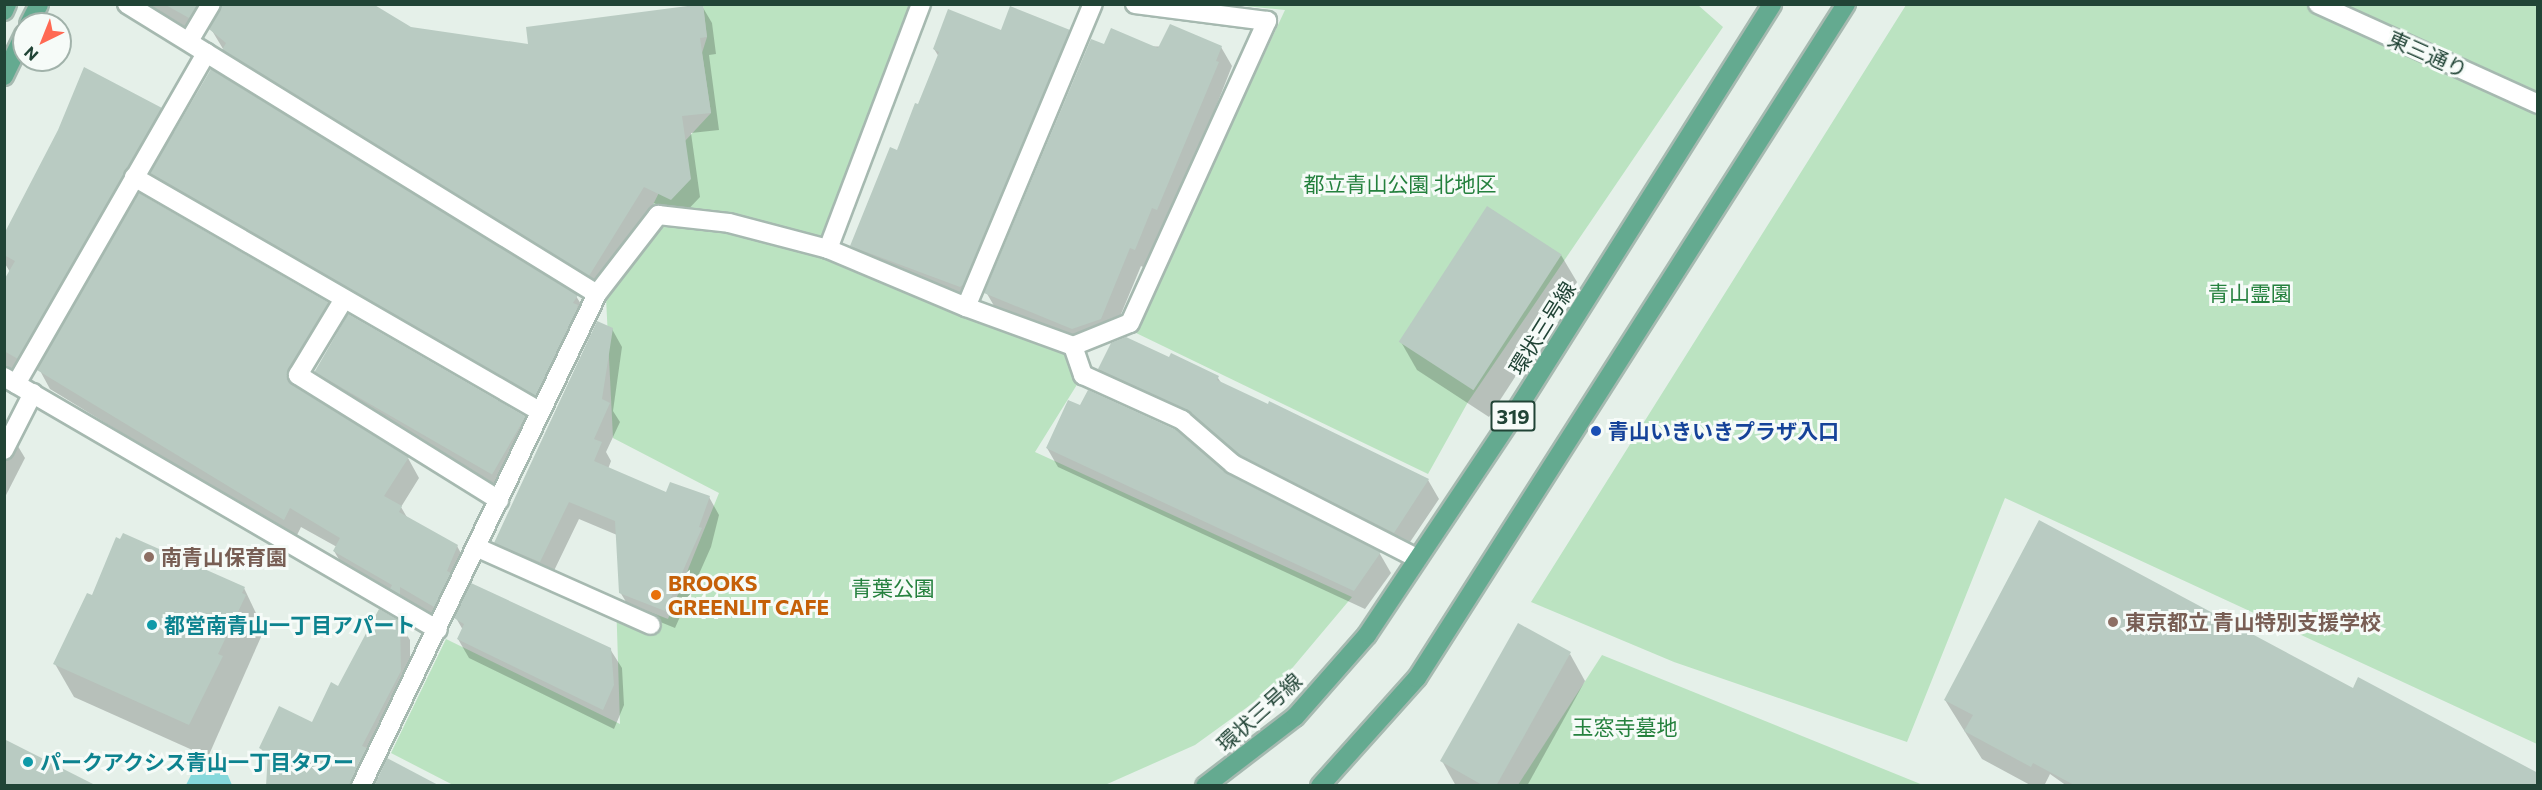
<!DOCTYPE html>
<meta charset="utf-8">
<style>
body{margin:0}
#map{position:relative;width:2542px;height:790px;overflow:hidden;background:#e5f0e9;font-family:Commissioner,"Noto Sans JP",sans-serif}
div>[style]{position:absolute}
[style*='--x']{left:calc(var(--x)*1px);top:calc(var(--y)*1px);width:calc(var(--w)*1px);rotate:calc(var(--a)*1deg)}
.green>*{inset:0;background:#bbe3c1}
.water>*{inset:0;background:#86d8db}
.shadow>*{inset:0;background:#0003}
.building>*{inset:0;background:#b9cbc2;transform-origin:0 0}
.roads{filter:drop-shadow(2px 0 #a6b9b0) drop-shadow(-2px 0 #a6b9b0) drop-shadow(0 2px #a6b9b0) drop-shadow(0 -2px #a6b9b0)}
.service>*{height:18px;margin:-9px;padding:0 9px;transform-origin:9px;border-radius:9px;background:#fff}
.pedestrian>*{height:18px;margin:-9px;padding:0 9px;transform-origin:9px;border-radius:9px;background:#fff}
.minor>*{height:18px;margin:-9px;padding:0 9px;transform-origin:9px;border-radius:9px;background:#fff}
.primary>*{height:18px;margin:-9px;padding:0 9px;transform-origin:9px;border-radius:9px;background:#64aa90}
.dots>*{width:16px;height:16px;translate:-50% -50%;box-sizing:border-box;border:3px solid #f6fbf8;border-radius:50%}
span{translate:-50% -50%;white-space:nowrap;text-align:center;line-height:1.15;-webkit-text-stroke:6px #f6fbf8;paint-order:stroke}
.shield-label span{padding:2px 4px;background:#f6fbf8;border:2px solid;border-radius:4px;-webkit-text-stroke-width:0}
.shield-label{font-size:20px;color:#214436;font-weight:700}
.street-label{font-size:21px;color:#214436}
.park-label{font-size:21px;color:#25813e}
.transit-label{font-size:21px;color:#164399;font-weight:700}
.left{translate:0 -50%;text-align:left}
.education-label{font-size:21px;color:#785e54;font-weight:700}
.food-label{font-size:21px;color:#c56008;font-weight:700}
.culture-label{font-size:21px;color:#0d838f;font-weight:700}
.frame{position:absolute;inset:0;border:6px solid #214436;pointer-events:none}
.north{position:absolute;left:12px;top:12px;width:60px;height:60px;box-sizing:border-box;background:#f6fbf8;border:2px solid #a1b2aa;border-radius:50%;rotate:223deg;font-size:16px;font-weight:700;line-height:24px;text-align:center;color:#214436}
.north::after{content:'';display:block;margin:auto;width:21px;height:27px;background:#ff6953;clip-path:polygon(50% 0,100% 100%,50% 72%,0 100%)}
</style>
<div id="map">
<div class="green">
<i style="clip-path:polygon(703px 5px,918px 5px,828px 249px,1073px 346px,1083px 375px,1035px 452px,1352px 597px,1278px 685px,1195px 745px,1105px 785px,455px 786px,391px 753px,446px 639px,620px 724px,616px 599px,668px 619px,719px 493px,613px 438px,606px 298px,685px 141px,711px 113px,702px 53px,707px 37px)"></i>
<i style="clip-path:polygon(1235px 5px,1698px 5px,1723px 27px,1468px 402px,1428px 474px,1134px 332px,1285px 10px)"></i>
<i style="clip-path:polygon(1906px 5px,2537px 5px,2537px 744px,2005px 498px,1907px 742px,1674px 662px,1531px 602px)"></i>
<i style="clip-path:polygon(1602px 655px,1923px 785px,1518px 785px)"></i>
</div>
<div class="water">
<i style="clip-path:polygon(205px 764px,226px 771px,232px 785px,186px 785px,193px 771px)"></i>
</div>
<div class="shadow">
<i style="clip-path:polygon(146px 4px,370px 4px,411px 28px,530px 46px,702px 6px,712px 23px,716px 54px,709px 55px,719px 130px,691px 133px,700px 197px,681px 217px,654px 203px,600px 292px,234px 67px,211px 29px,220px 12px,215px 11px,200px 35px)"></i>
<i style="clip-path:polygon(1069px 32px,1080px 51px,971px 305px,863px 265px,852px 246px,919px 106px,939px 57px,934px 49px)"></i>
<i style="clip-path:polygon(1104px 46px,1221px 47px,1232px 66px,1168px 228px,1163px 226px,1145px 268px,1141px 266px,1111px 338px,1084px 347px,997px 311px,986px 292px)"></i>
<i style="clip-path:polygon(160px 109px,175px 134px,576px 296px,587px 314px,546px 413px,162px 191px,150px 171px,137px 194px,328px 304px,339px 323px,299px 389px,408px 458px,419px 478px,401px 507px,408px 519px,457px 546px,468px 566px,446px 625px,346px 571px,334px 551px,337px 547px,301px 527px,295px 539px,50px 389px,38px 367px,30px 380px,4px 368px,4px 283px,10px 272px,4px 262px,4px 237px)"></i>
<i style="clip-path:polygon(1561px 255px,1577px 282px,1489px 417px,1417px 370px,1401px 342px)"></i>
<i style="clip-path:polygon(612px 329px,622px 347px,613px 411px,620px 422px,606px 452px,611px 461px,608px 469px,667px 494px,709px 497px,719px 515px,711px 547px,675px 628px,631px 610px,620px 592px,617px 535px,579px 519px,550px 579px,506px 561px,496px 543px)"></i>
<i style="clip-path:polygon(1170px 359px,1218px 378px,1222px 384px,1428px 480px,1439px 499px,1404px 551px,1252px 473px,1199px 428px,1110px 388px,1099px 369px)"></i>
<i style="clip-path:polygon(315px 371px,525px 417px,536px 437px,506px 498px,326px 391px)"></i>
<i style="clip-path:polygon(4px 423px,25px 458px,4px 499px)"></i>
<i style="clip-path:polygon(1047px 448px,1227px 475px,1380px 554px,1391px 573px,1365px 609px,1058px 467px)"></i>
<i style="clip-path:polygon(244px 588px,264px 630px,208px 757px,74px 697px,55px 664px,92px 597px)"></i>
<i style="clip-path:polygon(456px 618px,610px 649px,622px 668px,624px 705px,614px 729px,469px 658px,458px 639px,463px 630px)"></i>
<i style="clip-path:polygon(399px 622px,410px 640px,410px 690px,368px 786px,268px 786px,269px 763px,261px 748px,312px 724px,339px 688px)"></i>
<i style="clip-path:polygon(1570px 654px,1585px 681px,1527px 786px,1456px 786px,1442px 761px)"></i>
<i style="clip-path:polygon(2353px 690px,2538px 786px,2067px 786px,2050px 774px,2044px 786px,2032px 786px,1982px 759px,1945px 700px)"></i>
</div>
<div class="building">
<i style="clip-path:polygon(164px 4px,198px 4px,189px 18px)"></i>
<i style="clip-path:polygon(222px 4px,373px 4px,411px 27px,528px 44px,526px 27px,703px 4px,707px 37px,700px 38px,711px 113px,682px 116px,691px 179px,671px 200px,644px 187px,589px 276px,222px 50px,226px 43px,209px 29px)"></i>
<i style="clip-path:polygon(1010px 6px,1070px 30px,964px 284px,960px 287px,850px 246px,890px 147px,897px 150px,915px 103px,918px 104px,939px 52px,933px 49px,948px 9px,1001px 30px)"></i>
<i style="clip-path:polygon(1170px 24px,1222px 46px,1216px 61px,1219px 62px,1157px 210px,1152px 208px,1135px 250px,1130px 248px,1101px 319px,1072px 329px,984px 293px,1091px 39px,1104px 44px,1111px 28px,1158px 48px)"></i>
<i style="clip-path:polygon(84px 67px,162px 108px,18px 359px,4px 351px,4px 280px,15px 261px,4px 255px,4px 234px,58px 130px)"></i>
<i style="clip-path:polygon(211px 69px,578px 295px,573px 303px,578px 305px,576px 312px,536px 396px,150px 173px)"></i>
<i style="clip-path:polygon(139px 193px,329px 303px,288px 369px,288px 380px,409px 457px,384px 496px,402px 506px,399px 512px,458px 545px,447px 571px,451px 573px,434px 607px,400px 587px,400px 595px,390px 589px,392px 585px,333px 551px,340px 538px,290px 508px,284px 520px,37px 370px)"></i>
<i style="left:1487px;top:206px;width:89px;height:162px;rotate:33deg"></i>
<i style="left:348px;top:314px;width:205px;height:67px;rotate:30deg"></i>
<i style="clip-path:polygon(597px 321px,613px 328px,602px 399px,610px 403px,594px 439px,602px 442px,594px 461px,666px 492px,670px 482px,710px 496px,699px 527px,702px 528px,665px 611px,619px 593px,615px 521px,569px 502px,540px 562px,494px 543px)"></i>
<i style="clip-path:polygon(1126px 337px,1169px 357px,1171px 353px,1219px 376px,1217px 380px,1268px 404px,1269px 401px,1429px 479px,1394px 533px,1239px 455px,1187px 410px,1098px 369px,1111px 343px)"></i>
<i style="clip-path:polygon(1088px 390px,1176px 430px,1228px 474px,1381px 552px,1354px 591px,1046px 448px,1068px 400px,1080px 405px)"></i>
<i style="clip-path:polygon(2039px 520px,2353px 688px,2358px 677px,2538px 773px,2538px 786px,2076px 786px,2033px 763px,2031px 767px,1964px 731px,1973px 715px,1944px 700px)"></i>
<i style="clip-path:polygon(123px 533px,245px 587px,242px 593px,246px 595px,218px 654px,223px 656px,189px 725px,53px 664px,87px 593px,92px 595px,116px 537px,120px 539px)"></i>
<i style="clip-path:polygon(471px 583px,611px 648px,614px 685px,603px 710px,457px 639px,464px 624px,454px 618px)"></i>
<i style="clip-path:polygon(379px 609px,400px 621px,401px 671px,362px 746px,367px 748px,350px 786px,266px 786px,268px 753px,259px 748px,279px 706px,312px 722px,331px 682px,338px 686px)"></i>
<i style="clip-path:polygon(1518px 623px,1571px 652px,1496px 786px,1484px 786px,1440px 761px)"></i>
<i style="clip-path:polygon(4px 739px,97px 786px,4px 786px)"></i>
<i style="clip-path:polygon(387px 758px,440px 786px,374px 786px)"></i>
</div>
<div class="roads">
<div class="service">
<i style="--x:127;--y:4;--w:552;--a:31.68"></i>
<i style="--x:2318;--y:4;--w:242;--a:24.4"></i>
<i style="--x:189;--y:41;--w:43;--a:-59.3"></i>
<i style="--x:134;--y:177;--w:468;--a:30"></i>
<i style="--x:828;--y:249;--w:150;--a:22.8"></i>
<i style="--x:966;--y:307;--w:114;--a:20"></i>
<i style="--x:1073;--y:346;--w:61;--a:-22"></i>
<i style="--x:1130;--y:323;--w:332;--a:-65.6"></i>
<i style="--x:1267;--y:21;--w:133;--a:-172.7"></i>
<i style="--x:344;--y:299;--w:89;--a:121.2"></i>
<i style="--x:298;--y:375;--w:237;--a:31.9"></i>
<i style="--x:966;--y:307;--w:329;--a:-67.3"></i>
<i style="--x:1073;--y:346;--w:31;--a:71"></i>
<i style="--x:1083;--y:375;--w:109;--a:24.4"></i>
<i style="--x:1182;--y:420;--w:67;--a:40.8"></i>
<i style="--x:1233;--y:464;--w:207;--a:27.1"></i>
<i style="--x:16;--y:384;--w:382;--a:-60.1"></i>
<i style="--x:478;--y:548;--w:189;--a:24"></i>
</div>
<div class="pedestrian">
<i style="--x:4;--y:450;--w:64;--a:-63"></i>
</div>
<div class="minor">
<i style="--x:4;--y:377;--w:502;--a:30.24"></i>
<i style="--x:361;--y:786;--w:546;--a:-64.37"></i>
<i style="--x:597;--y:294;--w:100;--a:-52.3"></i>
<i style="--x:658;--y:215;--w:71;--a:6.4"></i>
<i style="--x:729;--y:223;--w:102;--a:14.7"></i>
<i style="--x:828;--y:249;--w:262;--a:-69.2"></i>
</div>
<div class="primary">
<i style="--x:4;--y:11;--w:8;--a:-67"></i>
<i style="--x:29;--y:24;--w:22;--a:-63"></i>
<i style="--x:4;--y:76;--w:46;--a:-64"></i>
<i style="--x:1205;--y:786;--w:113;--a:-37.5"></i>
<i style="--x:1295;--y:717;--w:109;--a:-48.7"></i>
<i style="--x:1367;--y:635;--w:260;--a:-56.3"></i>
<i style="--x:1511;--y:419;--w:490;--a:-57.8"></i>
<i style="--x:1320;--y:786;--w:145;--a:-48.1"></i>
<i style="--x:1417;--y:678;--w:799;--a:-57.52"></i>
</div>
</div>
<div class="dots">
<i style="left:1596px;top:431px;background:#1a4fb4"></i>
<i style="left:149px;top:557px;background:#8d6e63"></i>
<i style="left:656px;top:595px;background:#e8710a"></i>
<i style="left:2113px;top:622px;background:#8d6e63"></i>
<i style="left:152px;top:625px;background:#0f9aa8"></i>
<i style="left:28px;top:762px;background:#0f9aa8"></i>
</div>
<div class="shield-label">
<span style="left:1513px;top:416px">319</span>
</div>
<div class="street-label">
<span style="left:2428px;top:54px;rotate:24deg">東三通り</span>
<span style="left:1542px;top:328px;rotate:-58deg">環状三号線</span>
<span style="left:1259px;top:712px;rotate:-42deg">環状三号線</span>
</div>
<div class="park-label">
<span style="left:1400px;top:184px">都立青山公園 北地区</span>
<span style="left:2250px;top:293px">青山霊園</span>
<span style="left:893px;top:588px">青葉公園</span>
<span style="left:1625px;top:727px">玉窓寺墓地</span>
</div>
<div class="transit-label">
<span class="left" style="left:1608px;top:431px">青山いきいきプラザ入口</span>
</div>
<div class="education-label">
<span class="left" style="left:161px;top:557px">南青山保育園</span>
<span class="left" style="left:2125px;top:622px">東京都立 青山特別支援学校</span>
</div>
<div class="food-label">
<span class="left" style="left:668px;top:595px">BROOKS<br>GREENLIT CAFE</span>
</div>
<div class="culture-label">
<span class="left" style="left:164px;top:625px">都営南青山一丁目アパート</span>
<span class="left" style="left:40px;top:762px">パークアクシス青山一丁目タワー</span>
</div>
<div class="frame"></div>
<div class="north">N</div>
</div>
